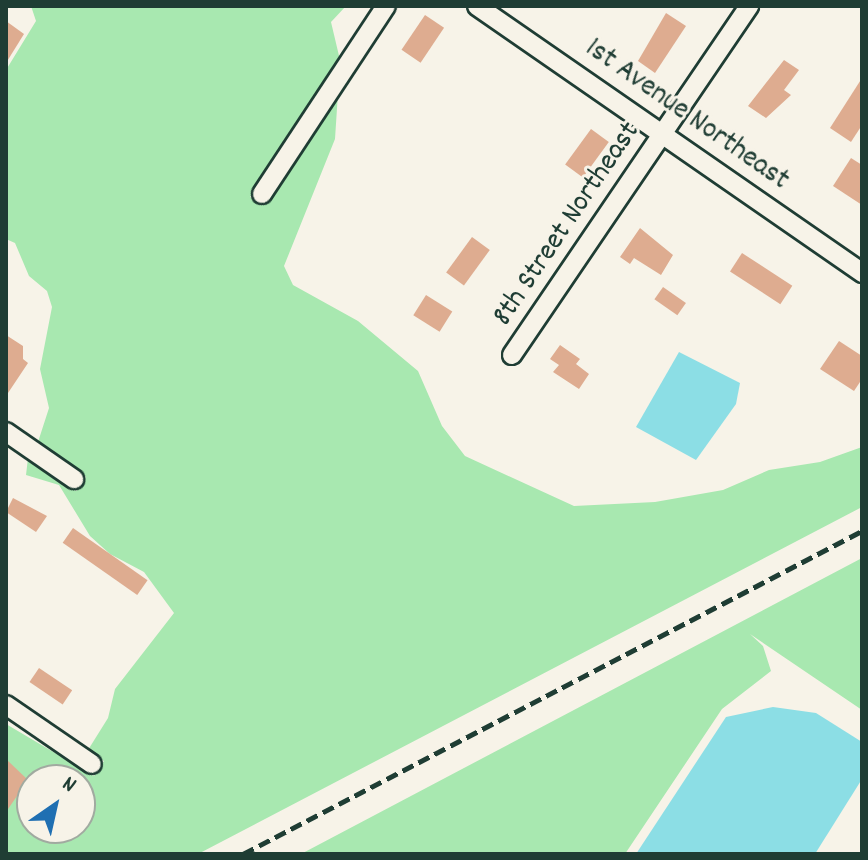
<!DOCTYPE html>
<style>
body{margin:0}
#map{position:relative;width:868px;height:860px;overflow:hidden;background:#f7f3e8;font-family:Dekko,sans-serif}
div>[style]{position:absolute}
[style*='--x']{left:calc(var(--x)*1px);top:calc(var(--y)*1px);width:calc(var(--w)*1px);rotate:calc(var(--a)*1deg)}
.green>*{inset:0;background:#a8e8b0}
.water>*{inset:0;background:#8cdee5}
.building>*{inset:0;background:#deac90;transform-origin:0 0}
.roads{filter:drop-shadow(2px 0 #1f3d34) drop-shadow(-2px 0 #1f3d34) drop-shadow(0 2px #1f3d34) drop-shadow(0 -2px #1f3d34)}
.street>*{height:18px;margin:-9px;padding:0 9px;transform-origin:9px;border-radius:9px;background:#f7f3e8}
.rail>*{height:5px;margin-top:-2.5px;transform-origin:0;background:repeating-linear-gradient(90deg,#1f3d34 0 12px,transparent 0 18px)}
span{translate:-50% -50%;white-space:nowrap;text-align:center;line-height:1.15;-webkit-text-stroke:6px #f7f3e8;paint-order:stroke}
.street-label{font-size:30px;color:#1f3d34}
.frame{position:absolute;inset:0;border:8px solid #1f3d34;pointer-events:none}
.north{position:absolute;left:16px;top:764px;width:80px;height:80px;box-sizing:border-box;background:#f7f3e8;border:2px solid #a1aaa0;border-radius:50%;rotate:34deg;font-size:22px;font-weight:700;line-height:32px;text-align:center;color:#1f3d34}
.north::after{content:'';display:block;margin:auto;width:28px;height:36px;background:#1f6fb2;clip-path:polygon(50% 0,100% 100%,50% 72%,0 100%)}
</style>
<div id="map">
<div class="green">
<i style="clip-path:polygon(evenodd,31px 6px,346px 6px,331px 22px,340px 60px,250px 197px,264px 205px,338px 93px,335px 139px,284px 266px,293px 285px,358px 321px,418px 371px,442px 426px,465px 456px,574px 506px,655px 502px,723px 490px,769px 470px,820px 462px,862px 447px,862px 507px,198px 854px,6px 854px,6px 724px,94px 776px,104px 761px,88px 750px,108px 718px,115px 689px,174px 613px,144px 572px,110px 554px,90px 536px,59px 485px,26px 475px,28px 458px,76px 491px,86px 477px,38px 442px,49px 408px,40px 369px,52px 307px,47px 291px,29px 276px,15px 243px,6px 239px,6px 70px,36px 21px,31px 6px,32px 780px,80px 780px,80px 828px,32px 828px,32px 780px)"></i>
<i style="clip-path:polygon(862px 558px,862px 710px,750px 634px,763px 646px,771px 671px,722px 709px,625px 854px,301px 854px)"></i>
</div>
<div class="water">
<i style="clip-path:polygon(679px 352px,740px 383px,736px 404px,696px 460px,636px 427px)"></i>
<i style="clip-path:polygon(773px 707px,816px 713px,862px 742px,862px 779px,815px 854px,636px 854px,726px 717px)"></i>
</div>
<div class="building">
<i style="clip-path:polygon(666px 13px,686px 26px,655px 73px,638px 61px)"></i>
<i style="left:425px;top:15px;width:23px;height:42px;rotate:34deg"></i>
<i style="clip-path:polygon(6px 21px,24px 34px,6px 63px)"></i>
<i style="clip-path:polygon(784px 60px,799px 70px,784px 90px,791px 95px,766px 118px,748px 106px)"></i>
<i style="clip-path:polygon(862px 78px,862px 125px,851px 142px,830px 128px)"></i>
<i style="left:591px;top:129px;width:22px;height:44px;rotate:36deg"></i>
<i style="clip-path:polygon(851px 158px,862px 165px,862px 205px,833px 186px)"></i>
<i style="clip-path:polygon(640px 228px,673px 255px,661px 275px,634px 258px,630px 264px,620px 257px)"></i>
<i style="left:472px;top:237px;width:22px;height:44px;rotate:36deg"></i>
<i style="left:742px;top:253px;width:60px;height:22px;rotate:33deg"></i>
<i style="left:663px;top:287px;width:28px;height:15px;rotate:35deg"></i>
<i style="left:426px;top:295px;width:31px;height:24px;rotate:32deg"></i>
<i style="clip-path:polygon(6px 335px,23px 346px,23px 359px,28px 363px,6px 396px)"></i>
<i style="clip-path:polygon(839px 341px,862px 356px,862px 379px,854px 391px,820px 369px)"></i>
<i style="clip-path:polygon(560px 345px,580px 359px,576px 364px,589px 374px,579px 389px,553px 372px,559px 365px,550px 359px)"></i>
<i style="clip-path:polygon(13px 498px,47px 516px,36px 532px,6px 512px)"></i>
<i style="left:73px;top:528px;width:91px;height:18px;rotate:35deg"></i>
<i style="left:39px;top:668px;width:40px;height:17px;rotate:34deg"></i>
<i style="clip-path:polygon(6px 759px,28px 780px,6px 812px)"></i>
</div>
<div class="roads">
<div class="street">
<i style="--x:477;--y:6;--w:469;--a:34.7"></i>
<i style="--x:262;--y:194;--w:225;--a:-56.6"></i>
<i style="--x:512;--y:355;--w:422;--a:-55.8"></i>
<i style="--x:6;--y:432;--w:83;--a:34.7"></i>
<i style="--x:6;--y:705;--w:104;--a:34.5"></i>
</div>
</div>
<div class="rail">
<i style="--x:243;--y:854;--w:698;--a:-27.56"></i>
</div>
<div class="street-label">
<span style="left:686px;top:116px;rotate:35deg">1st Avenue Northeast</span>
<span style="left:568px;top:225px;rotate:-56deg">8th Street Northeast</span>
</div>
<div class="frame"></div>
<div class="north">N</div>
</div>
